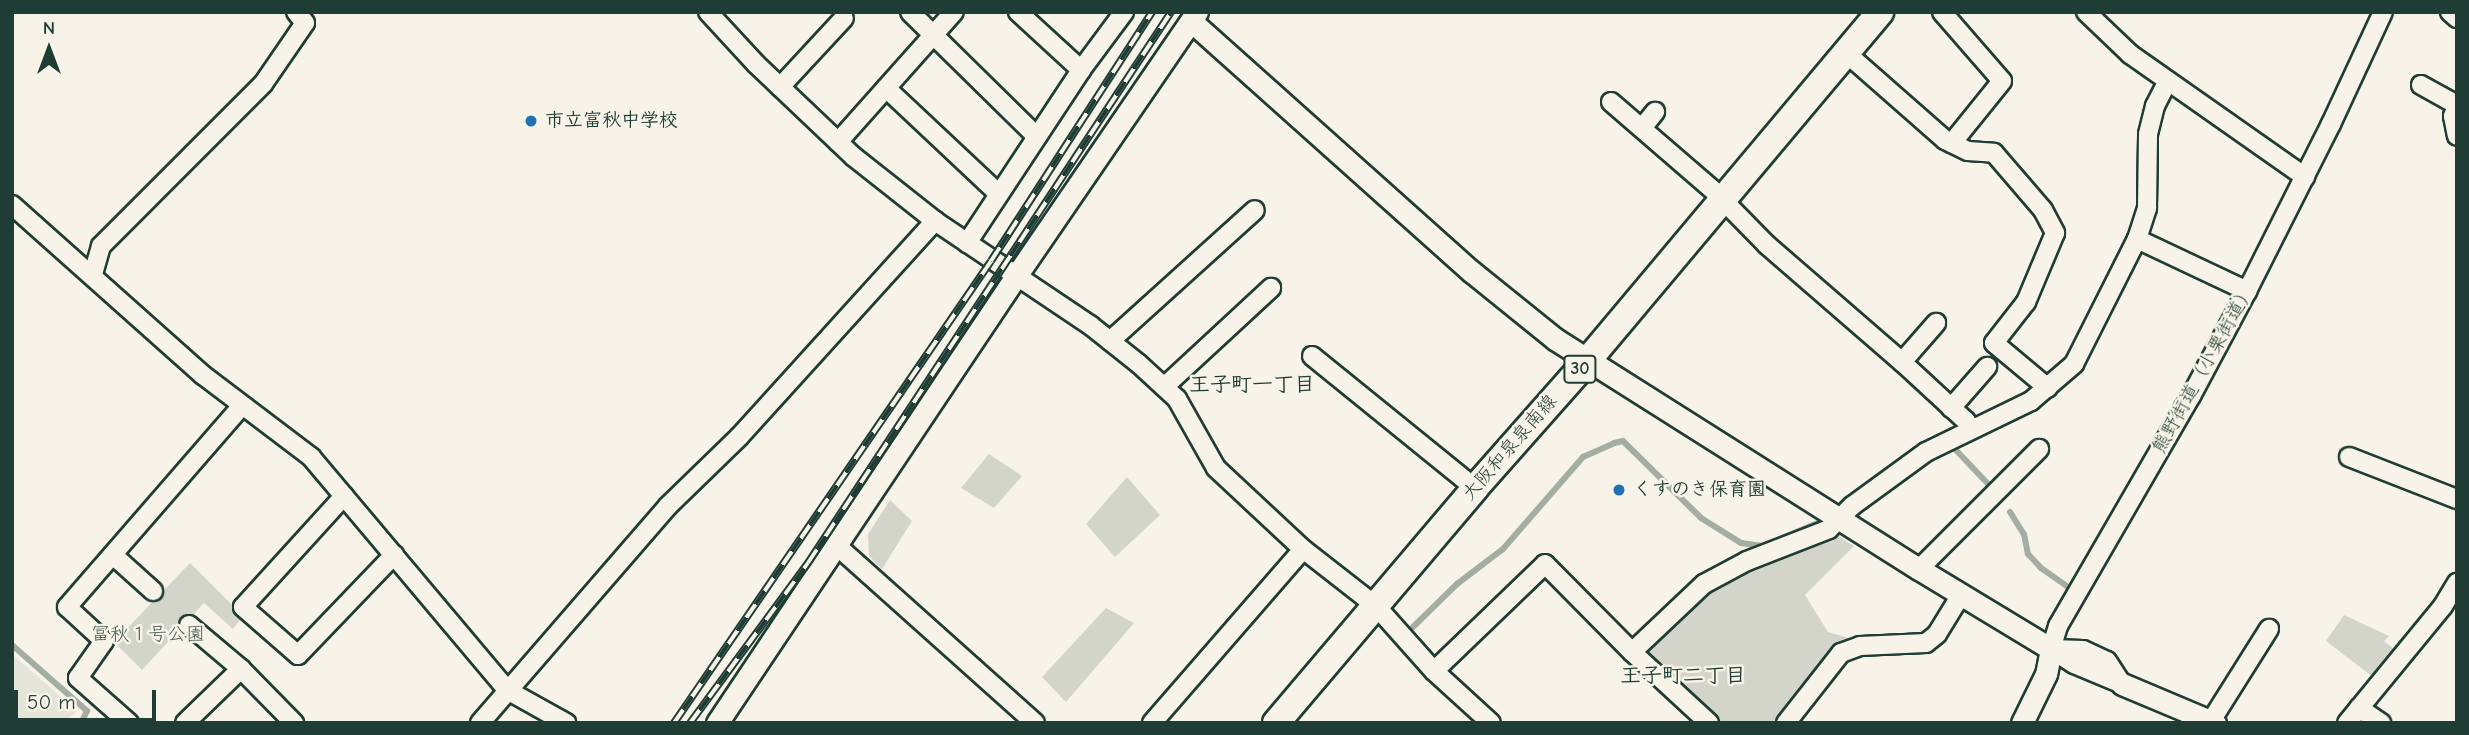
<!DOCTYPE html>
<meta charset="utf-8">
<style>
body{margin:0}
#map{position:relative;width:2469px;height:735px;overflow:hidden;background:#f7f3e8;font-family:"Comic Neue","Klee One",sans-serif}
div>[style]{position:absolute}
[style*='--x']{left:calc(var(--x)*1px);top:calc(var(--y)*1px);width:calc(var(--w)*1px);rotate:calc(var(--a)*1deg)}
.built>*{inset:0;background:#e5e4d9}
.green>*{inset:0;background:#d3d5ca}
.stream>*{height:6px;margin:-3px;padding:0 3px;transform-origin:3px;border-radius:3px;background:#a4ada3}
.roads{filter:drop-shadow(2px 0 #1f3d34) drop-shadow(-2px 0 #1f3d34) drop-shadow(0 2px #1f3d34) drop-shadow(0 -2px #1f3d34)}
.minor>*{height:18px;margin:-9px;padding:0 9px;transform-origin:9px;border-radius:9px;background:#f7f3e8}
.tertiary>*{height:21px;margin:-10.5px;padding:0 10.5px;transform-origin:10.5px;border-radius:10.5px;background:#f7f3e8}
.primary>*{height:26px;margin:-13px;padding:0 13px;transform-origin:13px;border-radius:13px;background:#f7f3e8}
.rail>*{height:8px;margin-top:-4px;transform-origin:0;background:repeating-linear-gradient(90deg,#f7f3e8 0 16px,#1f3d34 0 32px);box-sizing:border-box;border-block:2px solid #1f3d34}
.dots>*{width:19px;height:19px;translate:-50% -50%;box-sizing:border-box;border:4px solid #f7f3e8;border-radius:50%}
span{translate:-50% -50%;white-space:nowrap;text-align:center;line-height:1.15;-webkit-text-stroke:5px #f7f3e8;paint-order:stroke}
.shield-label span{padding:2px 5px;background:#f7f3e8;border:2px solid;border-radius:5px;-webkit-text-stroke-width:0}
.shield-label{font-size:18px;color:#1f3d34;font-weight:700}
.poi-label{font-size:19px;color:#1f3d34;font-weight:700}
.left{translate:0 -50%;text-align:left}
.street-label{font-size:19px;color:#1f3d34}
.park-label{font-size:19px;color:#435b52}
.neighbourhood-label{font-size:21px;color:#1f3d34;font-weight:700}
.frame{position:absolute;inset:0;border:14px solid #1f3d34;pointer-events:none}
.north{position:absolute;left:14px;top:14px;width:70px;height:70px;-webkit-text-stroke:5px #f7f3e8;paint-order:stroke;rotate:0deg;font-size:19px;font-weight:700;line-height:28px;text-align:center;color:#1f3d34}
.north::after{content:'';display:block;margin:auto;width:24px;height:32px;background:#1f3d34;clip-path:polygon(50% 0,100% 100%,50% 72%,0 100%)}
.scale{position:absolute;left:14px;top:690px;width:142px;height:32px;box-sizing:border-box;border:4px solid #1f3d34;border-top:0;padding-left:9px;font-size:21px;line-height:24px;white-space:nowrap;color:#1f3d34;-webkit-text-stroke:5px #f7f3e8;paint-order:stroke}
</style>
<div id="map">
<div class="built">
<i style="clip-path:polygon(12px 654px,77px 711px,64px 723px,12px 723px)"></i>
</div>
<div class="green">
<i style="clip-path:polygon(989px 454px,1022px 476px,994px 508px,961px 488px)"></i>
<i style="clip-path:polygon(1127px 477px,1160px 515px,1115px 557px,1086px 524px)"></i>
<i style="clip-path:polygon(890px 500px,912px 521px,882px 569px,869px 556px,868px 534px)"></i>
<i style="clip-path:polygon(1835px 534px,1854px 546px,1805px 595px,1828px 632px,1859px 641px,1836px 649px,1776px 723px,1719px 723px,1687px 697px,1645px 654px,1644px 645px,1708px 589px,1745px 570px)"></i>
<i style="clip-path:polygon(190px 563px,243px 616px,233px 629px,204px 603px,142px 670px,114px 642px)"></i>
<i style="clip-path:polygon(1106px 608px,1134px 623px,1066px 702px,1042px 677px)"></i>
<i style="clip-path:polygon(2344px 615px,2389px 636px,2384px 641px,2395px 650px,2373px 677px,2326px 641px)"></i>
</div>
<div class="stream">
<i style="--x:1952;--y:446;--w:58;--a:46.4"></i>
<i style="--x:2010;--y:512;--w:26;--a:58"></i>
<i style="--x:2024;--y:534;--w:20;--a:79"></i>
<i style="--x:2028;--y:554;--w:19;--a:47"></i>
<i style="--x:2041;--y:568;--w:39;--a:35"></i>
<i style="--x:1413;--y:627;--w:62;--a:-44.3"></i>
<i style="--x:1457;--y:584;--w:58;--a:-37.3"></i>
<i style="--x:1503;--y:549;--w:122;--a:-49"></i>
<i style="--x:1583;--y:457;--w:34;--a:-24"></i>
<i style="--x:1614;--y:443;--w:9;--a:-13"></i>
<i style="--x:1623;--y:441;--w:110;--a:44.6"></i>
<i style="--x:1701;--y:518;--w:47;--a:32"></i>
<i style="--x:1741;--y:543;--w:22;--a:8"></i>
<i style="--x:1763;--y:546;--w:60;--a:-22.7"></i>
<i style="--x:12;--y:645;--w:100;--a:41.3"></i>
<i style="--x:87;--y:711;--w:13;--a:117"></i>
</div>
<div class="roads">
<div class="minor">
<i style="--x:708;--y:12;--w:71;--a:47.3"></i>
<i style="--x:756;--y:64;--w:135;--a:43.5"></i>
<i style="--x:854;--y:157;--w:103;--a:38.3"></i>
<i style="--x:935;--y:221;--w:187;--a:33.9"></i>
<i style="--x:1090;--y:325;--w:63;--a:38.5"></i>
<i style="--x:1139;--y:364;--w:52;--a:42.6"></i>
<i style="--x:1177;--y:399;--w:79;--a:60.5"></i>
<i style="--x:1216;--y:468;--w:119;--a:43"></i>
<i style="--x:1303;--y:549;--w:93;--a:38"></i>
<i style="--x:1376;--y:606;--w:87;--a:48.3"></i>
<i style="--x:1434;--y:671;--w:77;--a:42.4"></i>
<i style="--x:910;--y:12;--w:178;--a:44.5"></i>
<i style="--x:1018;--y:12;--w:86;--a:42.6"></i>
<i style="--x:1942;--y:12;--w:91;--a:49"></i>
<i style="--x:2002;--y:81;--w:80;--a:128.9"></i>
<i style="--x:2086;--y:12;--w:61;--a:43.7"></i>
<i style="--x:2130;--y:54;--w:214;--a:35.1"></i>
<i style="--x:2450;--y:12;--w:9;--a:41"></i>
<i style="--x:1845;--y:52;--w:133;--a:41.3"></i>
<i style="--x:1945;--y:140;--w:25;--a:26"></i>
<i style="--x:1968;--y:151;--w:26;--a:4"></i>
<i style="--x:1994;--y:153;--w:75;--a:49.3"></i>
<i style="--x:2043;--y:210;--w:26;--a:62"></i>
<i style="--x:2055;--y:233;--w:75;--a:112.8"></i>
<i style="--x:2026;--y:302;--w:52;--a:128"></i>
<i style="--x:1994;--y:343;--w:70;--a:39.8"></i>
<i style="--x:2421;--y:85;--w:41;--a:29.1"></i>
<i style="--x:780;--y:87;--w:94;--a:-47.2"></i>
<i style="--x:886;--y:88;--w:155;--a:43.2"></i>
<i style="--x:1611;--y:102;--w:136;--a:40.8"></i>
<i style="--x:1714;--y:191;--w:76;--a:45.5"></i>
<i style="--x:1767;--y:245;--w:179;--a:40.9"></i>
<i style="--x:1902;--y:362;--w:87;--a:42.7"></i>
<i style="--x:1966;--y:421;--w:10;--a:61"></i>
<i style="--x:2457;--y:107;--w:10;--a:114"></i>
<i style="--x:2453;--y:116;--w:20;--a:79"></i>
<i style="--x:1642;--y:128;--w:21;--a:-51"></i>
<i style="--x:838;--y:142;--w:174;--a:-48.3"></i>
<i style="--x:12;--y:205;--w:256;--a:41.7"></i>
<i style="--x:203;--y:375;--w:136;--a:37.2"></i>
<i style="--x:311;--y:457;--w:304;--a:49.9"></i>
<i style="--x:507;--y:690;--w:68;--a:29.2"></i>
<i style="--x:2137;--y:239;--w:122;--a:25.3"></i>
<i style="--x:967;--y:243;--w:207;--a:-56.6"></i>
<i style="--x:1081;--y:70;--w:72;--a:-53.4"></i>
<i style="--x:93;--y:274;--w:29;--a:-74"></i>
<i style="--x:101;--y:246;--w:229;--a:-45"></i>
<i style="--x:263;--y:84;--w:74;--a:-55.5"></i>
<i style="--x:305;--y:23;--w:14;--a:-129"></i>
<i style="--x:1110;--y:341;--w:195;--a:-42.1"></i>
<i style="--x:1312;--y:356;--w:210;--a:39"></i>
<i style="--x:1902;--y:362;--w:52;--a:-48.9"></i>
<i style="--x:1164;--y:387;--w:146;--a:-42.8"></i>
<i style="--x:1951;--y:408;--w:55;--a:-48.7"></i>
<i style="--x:2349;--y:457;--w:116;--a:21.3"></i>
<i style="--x:344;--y:496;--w:150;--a:132.3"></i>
<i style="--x:243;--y:607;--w:73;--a:41.1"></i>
<i style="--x:298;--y:655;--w:139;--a:-46.2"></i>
<i style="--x:836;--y:545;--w:267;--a:41.8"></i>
<i style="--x:113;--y:555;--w:54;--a:42"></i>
<i style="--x:1919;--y:569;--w:170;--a:-45"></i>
<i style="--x:189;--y:625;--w:68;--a:40.2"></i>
<i style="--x:2051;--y:649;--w:24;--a:-73"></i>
<i style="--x:2058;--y:626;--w:266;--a:-60"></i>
<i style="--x:2191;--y:396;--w:119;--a:-61.9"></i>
<i style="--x:2247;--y:291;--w:187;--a:-63.3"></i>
<i style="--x:2331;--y:124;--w:123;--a:-65.1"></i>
<i style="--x:2051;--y:649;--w:32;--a:2"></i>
<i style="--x:2083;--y:650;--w:26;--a:25"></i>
<i style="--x:2107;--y:661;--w:27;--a:57"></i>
<i style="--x:2051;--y:649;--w:27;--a:33"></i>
<i style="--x:2074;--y:664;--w:52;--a:22.6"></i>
<i style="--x:1632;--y:652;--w:99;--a:-43.4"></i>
<i style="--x:1704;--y:584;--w:49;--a:-28.1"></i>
<i style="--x:1747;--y:561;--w:88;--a:-21.3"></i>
<i style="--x:1829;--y:529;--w:33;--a:-45"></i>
<i style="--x:1852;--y:506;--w:92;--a:-36.1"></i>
<i style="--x:1926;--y:452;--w:117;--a:-25.9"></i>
<i style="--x:2031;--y:401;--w:57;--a:-40.7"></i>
<i style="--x:2074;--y:364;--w:140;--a:-63.3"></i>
<i style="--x:2137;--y:239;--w:33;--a:-72"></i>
<i style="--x:2147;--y:208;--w:74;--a:-89.2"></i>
<i style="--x:2148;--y:134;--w:29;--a:-76"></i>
<i style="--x:2155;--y:106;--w:27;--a:-63"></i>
<i style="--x:1434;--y:671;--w:154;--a:-43.9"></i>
<i style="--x:1545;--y:564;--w:124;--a:45.3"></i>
<i style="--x:1632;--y:652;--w:105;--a:42.7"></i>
<i style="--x:2359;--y:708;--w:27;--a:34"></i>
<i style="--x:2211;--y:721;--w:109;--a:-57.8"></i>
<i style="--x:129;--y:723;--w:68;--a:-138.6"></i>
<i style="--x:78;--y:678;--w:45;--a:-54.9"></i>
<i style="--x:104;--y:641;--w:50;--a:-137.4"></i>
<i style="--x:67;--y:607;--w:267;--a:-49"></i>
<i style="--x:185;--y:723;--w:78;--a:-44"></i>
<i style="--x:241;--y:669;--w:76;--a:45.5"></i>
<i style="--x:480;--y:723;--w:287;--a:-49.1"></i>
<i style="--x:668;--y:506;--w:99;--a:-44.2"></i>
<i style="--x:739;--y:437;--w:292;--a:-47.8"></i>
<i style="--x:1152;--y:723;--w:230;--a:-49"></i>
<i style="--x:1786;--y:723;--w:89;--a:-51.8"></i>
<i style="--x:1841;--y:653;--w:20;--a:-20"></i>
<i style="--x:1860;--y:646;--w:66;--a:-2.6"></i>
<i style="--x:1926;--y:643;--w:14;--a:-39"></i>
<i style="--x:1937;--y:634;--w:46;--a:-58.4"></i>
<i style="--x:2347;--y:723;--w:151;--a:-50.6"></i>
<i style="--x:2443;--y:606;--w:27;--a:-59"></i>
</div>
<div class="tertiary">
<i style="--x:1191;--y:21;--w:377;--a:41.8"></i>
<i style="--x:1472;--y:272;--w:107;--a:38.9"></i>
<i style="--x:1555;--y:339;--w:431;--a:32.3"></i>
<i style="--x:1919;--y:569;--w:154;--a:31.2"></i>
<i style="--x:2051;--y:649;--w:25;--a:101"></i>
<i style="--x:2046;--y:674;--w:55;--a:116.1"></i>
<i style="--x:2122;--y:684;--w:101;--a:22.8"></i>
<i style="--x:717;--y:723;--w:538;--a:-56.22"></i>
<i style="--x:1016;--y:276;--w:320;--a:-55.6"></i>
</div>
<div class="primary">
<i style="--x:1276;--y:723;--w:308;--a:-49.7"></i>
<i style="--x:1475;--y:488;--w:172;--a:-48.5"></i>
<i style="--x:1589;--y:359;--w:453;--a:-50"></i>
</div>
</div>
<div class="rail">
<i style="--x:674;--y:723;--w:560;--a:-55.54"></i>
<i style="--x:991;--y:261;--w:297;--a:-57.1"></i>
<i style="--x:690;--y:723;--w:199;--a:-53.6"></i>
<i style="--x:808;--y:563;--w:660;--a:-56.62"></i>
</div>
<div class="dots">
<i style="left:531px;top:121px;background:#1f6fb2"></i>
<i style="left:1619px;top:490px;background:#1f6fb2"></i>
</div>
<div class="shield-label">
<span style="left:1580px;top:369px">30</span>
</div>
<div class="poi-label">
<span class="left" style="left:545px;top:121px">市立富秋中学校</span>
<span class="left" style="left:1633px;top:490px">くすのき保育園</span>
</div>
<div class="street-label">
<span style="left:2204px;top:369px;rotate:-61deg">熊野街道（小栗街道）</span>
<span style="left:1510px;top:448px;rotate:-49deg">大阪和泉泉南線</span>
</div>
<div class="park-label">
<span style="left:148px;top:635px">冨秋１号公園</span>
</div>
<div class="neighbourhood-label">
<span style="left:1252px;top:384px">王子町一丁目</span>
<span style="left:1683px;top:675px">王子町二丁目</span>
</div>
<div class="frame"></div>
<div class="north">N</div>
<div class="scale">50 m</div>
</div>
